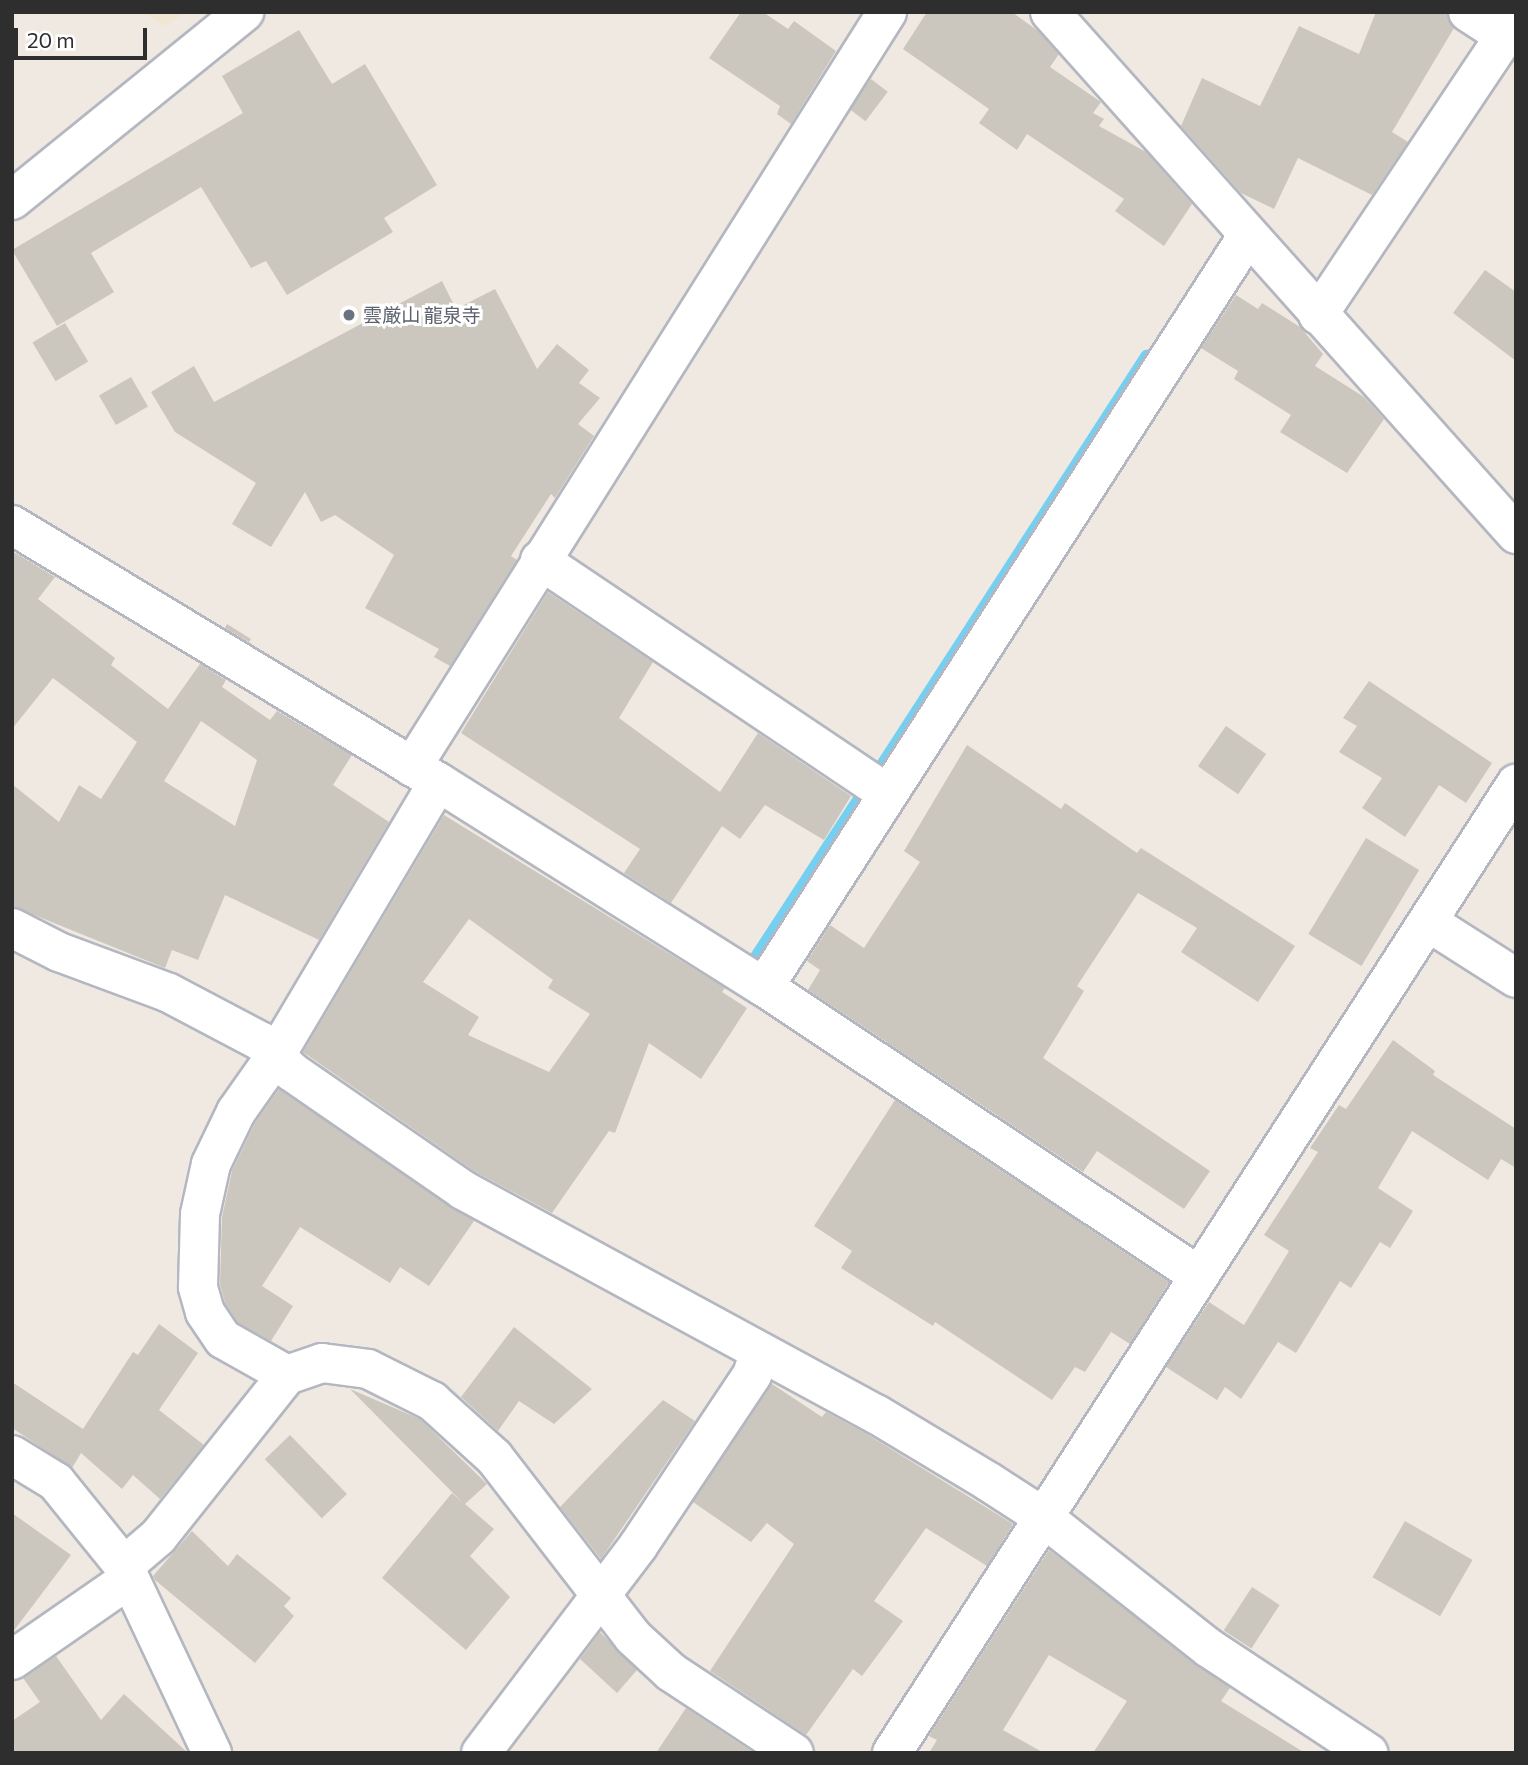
<!DOCTYPE html>
<meta charset="utf-8">
<style>
body{margin:0}
#map{position:relative;width:1528px;height:1765px;overflow:hidden;background:#efe9e1;font-family:Commissioner,"Noto Sans JP",sans-serif}
div>[style]{position:absolute}
[style*='--x']{left:calc(var(--x)*1px);top:calc(var(--y)*1px);width:calc(var(--w)*1px);rotate:calc(var(--a)*1deg)}
.education>*{inset:0;background:#f0e6d1}
.stream>*{height:14px;margin:-7px;padding:0 7px;transform-origin:7px;border-radius:7px;background:#75cff0}
.building>*{inset:0;background:#cbc7bf;transform-origin:0 0}
.roads{filter:drop-shadow(2px 0 #b4b7c1) drop-shadow(-2px 0 #b4b7c1) drop-shadow(0 2px #b4b7c1) drop-shadow(0 -2px #b4b7c1)}
.minor>*{height:38px;margin:-19px;padding:0 19px;transform-origin:19px;border-radius:19px;background:#fff}
.dots>*{width:19px;height:19px;translate:-50% -50%;box-sizing:border-box;border:4px solid #fff;border-radius:50%}
span{translate:-50% -50%;white-space:nowrap;text-align:center;line-height:1.15;-webkit-text-stroke:6px #fff;paint-order:stroke}
.worship-label{font-size:19px;color:#5b616d}
.left{translate:0 -50%;text-align:left}
.frame{position:absolute;inset:0;border:14px solid #2e2e2e;pointer-events:none}
.scale{position:absolute;left:14px;top:28px;width:133px;height:32px;box-sizing:border-box;border:4px solid #2e2e2e;border-top:0;padding-left:9px;font-size:21px;line-height:24px;white-space:nowrap;color:#2e2e2e;-webkit-text-stroke:5px #fff;paint-order:stroke}
</style>
<div id="map">
<div class="education">
<i style="clip-path:polygon(142px 12px,186px 12px,165px 26px)"></i>
</div>
<div class="stream">
<i style="--x:874;--y:779;--w:503;--a:-57.1"></i>
<i style="--x:755;--y:960;--w:205;--a:-56.9"></i>
</div>
<div class="building">
<i style="clip-path:polygon(741px 12px,763px 12px,788px 29px,794px 21px,836px 51px,791px 124px,777px 114px,780px 106px,709px 58px)"></i>
<i style="clip-path:polygon(927px 12px,1012px 12px,1038px 31px,1059px 54px,1050px 67px,1101px 102px,1093px 113px,1104px 119px,1099px 126px,1146px 152px,1192px 204px,1164px 246px,1115px 211px,1124px 199px,1027px 134px,1017px 150px,979px 123px,989px 109px,903px 49px)"></i>
<i style="clip-path:polygon(1376px 12px,1446px 12px,1454px 28px,1392px 132px,1408px 142px,1372px 195px,1298px 158px,1274px 209px,1241px 193px,1181px 126px,1202px 78px,1260px 106px,1299px 26px,1359px 54px)"></i>
<i style="clip-path:polygon(299px 30px,332px 84px,365px 64px,437px 185px,384px 218px,393px 232px,287px 295px,266px 261px,251px 268px,201px 187px,91px 253px,114px 292px,57px 326px,12px 250px,243px 113px,222px 76px)"></i>
<i style="left:871px;top:79px;width:21px;height:37px;rotate:37deg"></i>
<i style="clip-path:polygon(1485px 270px,1516px 292px,1516px 361px,1453px 313px)"></i>
<i style="clip-path:polygon(442px 281px,456px 309px,495px 289px,537px 369px,557px 344px,589px 370px,579px 383px,600px 398px,578px 424px,594px 436px,555px 498px,551px 494px,511px 556px,517px 560px,450px 666px,434px 657px,439px 649px,365px 608px,394px 555px,335px 515px,321px 522px,305px 492px,271px 547px,232px 524px,256px 483px,175px 432px,151px 392px,194px 366px,214px 402px)"></i>
<i style="clip-path:polygon(1236px 295px,1258px 309px,1262px 303px,1300px 327px,1323px 354px,1315px 366px,1364px 397px,1384px 419px,1347px 473px,1280px 432px,1291px 415px,1234px 379px,1238px 371px,1201px 348px)"></i>
<i style="left:65px;top:323px;width:45px;height:38px;rotate:59deg"></i>
<i style="left:131px;top:377px;width:34px;height:37px;rotate:60deg"></i>
<i style="clip-path:polygon(evenodd,12px 551px,55px 577px,38px 599px,115px 658px,111px 665px,168px 709px,200px 664px,226px 680px,222px 687px,270px 720px,277px 711px,352px 755px,333px 785px,389px 822px,319px 940px,225px 895px,198px 960px,172px 950px,165px 968px,12px 906px,12px 784px,59px 822px,79px 785px,101px 799px,137px 742px,53px 678px,12px 729px,12px 551px,201px 721px,257px 760px,235px 826px,164px 781px,201px 721px)"></i>
<i style="clip-path:polygon(548px 592px,653px 662px,619px 718px,720px 792px,758px 733px,851px 796px,824px 840px,765px 805px,740px 839px,722px 826px,671px 903px,624px 873px,640px 849px,461px 733px)"></i>
<i style="clip-path:polygon(227px 624px,251px 639px,249px 642px,225px 628px)"></i>
<i style="clip-path:polygon(1369px 681px,1492px 763px,1466px 803px,1439px 785px,1405px 837px,1362px 808px,1382px 778px,1339px 752px,1357px 726px,1343px 718px)"></i>
<i style="left:1226px;top:726px;width:49px;height:49px;rotate:35deg"></i>
<i style="clip-path:polygon(967px 745px,1061px 809px,1065px 803px,1137px 853px,1141px 848px,1295px 946px,1258px 1002px,1181px 952px,1197px 928px,1138px 893px,1077px 986px,1084px 991px,1043px 1058px,1210px 1171px,1184px 1209px,1097px 1151px,1083px 1172px,808px 990px,820px 970px,807px 961px,830px 925px,864px 948px,920px 862px,904px 851px)"></i>
<i style="clip-path:polygon(evenodd,444px 815px,725px 988px,722px 992px,747px 1008px,701px 1079px,649px 1043px,615px 1133px,609px 1131px,552px 1213px,474px 1171px,303px 1052px,444px 815px,469px 919px,553px 980px,548px 988px,590px 1014px,549px 1072px,468px 1035px,479px 1017px,423px 982px,469px 919px)"></i>
<i style="left:1366px;top:838px;width:62px;height:112px;rotate:31deg"></i>
<i style="clip-path:polygon(1393px 1040px,1435px 1071px,1433px 1075px,1516px 1129px,1516px 1168px,1501px 1159px,1488px 1180px,1412px 1131px,1378px 1188px,1413px 1211px,1390px 1248px,1380px 1242px,1351px 1288px,1340px 1281px,1296px 1353px,1278px 1342px,1241px 1399px,1225px 1387px,1217px 1400px,1166px 1367px,1209px 1302px,1244px 1325px,1289px 1251px,1264px 1235px,1318px 1152px,1310px 1148px,1339px 1105px,1346px 1109px)"></i>
<i style="clip-path:polygon(279px 1089px,474px 1221px,429px 1286px,400px 1267px,390px 1283px,300px 1227px,262px 1286px,293px 1306px,271px 1341px,238px 1323px,225px 1303px,220px 1284px,222px 1217px,232px 1171px,255px 1123px)"></i>
<i style="clip-path:polygon(895px 1100px,1169px 1282px,1130px 1344px,1111px 1332px,1085px 1372px,1075px 1367px,1052px 1400px,935px 1322px,933px 1326px,841px 1268px,852px 1251px,814px 1226px)"></i>
<i style="clip-path:polygon(159px 1324px,198px 1353px,159px 1410px,204px 1445px,160px 1499px,133px 1475px,122px 1489px,81px 1453px,72px 1468px,12px 1428px,12px 1382px,83px 1429px,133px 1352px,138px 1355px)"></i>
<i style="clip-path:polygon(514px 1327px,592px 1389px,554px 1424px,519px 1401px,498px 1431px,461px 1397px)"></i>
<i style="clip-path:polygon(772px 1384px,822px 1417px,826px 1412px,865px 1433px,1013px 1524px,987px 1566px,926px 1528px,874px 1601px,903px 1621px,862px 1676px,853px 1669px,806px 1735px,710px 1671px,794px 1544px,767px 1523px,751px 1542px,693px 1502px)"></i>
<i style="clip-path:polygon(350px 1389px,420px 1419px,487px 1484px,465px 1504px,494px 1529px,470px 1556px,510px 1597px,466px 1650px,382px 1578px,452px 1493px,463px 1503px)"></i>
<i style="clip-path:polygon(663px 1400px,695px 1421px,601px 1559px,560px 1507px)"></i>
<i style="left:290px;top:1435px;width:82px;height:35px;rotate:46deg"></i>
<i style="clip-path:polygon(12px 1513px,71px 1555px,12px 1633px)"></i>
<i style="left:1405px;top:1521px;width:78px;height:65px;rotate:30deg"></i>
<i style="clip-path:polygon(192px 1531px,228px 1566px,237px 1554px,291px 1598px,284px 1606px,294px 1616px,255px 1663px,155px 1580px,153px 1576px)"></i>
<i style="clip-path:polygon(1049px 1550px,1230px 1688px,1221px 1701px,1305px 1753px,1093px 1753px,1127px 1701px,1049px 1655px,1003px 1730px,1044px 1753px,929px 1753px,937px 1740px,929px 1736px)"></i>
<i style="left:1252px;top:1587px;width:33px;height:52px;rotate:33deg"></i>
<i style="clip-path:polygon(600px 1632px,637px 1670px,617px 1693px,580px 1659px)"></i>
<i style="clip-path:polygon(56px 1656px,101px 1720px,124px 1694px,188px 1753px,12px 1753px,12px 1721px,40px 1702px,23px 1678px)"></i>
<i style="clip-path:polygon(686px 1708px,754px 1753px,656px 1753px)"></i>
</div>
<div class="roads">
<div class="minor">
<i style="--x:1050;--y:12;--w:700;--a:48.24"></i>
<i style="--x:1468;--y:12;--w:44;--a:33"></i>
<i style="--x:12;--y:200;--w:299;--a:-39"></i>
<i style="--x:1318;--y:315;--w:336;--a:-56.2"></i>
<i style="--x:1505;--y:36;--w:14;--a:-39"></i>
<i style="--x:12;--y:525;--w:498;--a:31.1"></i>
<i style="--x:438;--y:782;--w:385;--a:32.2"></i>
<i style="--x:764;--y:987;--w:521;--a:33.57"></i>
<i style="--x:540;--y:560;--w:419;--a:33.9"></i>
<i style="--x:412;--y:767;--w:892;--a:-57.82"></i>
<i style="--x:1428;--y:922;--w:104;--a:32.5"></i>
<i style="--x:12;--y:928;--w:53;--a:27.1"></i>
<i style="--x:59;--y:952;--w:117;--a:20.4"></i>
<i style="--x:169;--y:993;--w:105;--a:27.8"></i>
<i style="--x:262;--y:1042;--w:42;--a:45"></i>
<i style="--x:292;--y:1072;--w:208;--a:34.6"></i>
<i style="--x:463;--y:1190;--w:470;--a:28.5"></i>
<i style="--x:876;--y:1414;--w:132;--a:31"></i>
<i style="--x:989;--y:1482;--w:64;--a:32.9"></i>
<i style="--x:1043;--y:1517;--w:211;--a:38.3"></i>
<i style="--x:1209;--y:1648;--w:191;--a:33.4"></i>
<i style="--x:764;--y:987;--w:894;--a:-57.23"></i>
<i style="--x:287;--y:1375;--w:73;--a:-150.6"></i>
<i style="--x:223;--y:1339;--w:32;--a:-124"></i>
<i style="--x:205;--y:1312;--w:26;--a:-106"></i>
<i style="--x:198;--y:1287;--w:73;--a:-88.4"></i>
<i style="--x:200;--y:1214;--w:51;--a:-77.6"></i>
<i style="--x:211;--y:1164;--w:58;--a:-64.3"></i>
<i style="--x:236;--y:1112;--w:70;--a:-54.9"></i>
<i style="--x:276;--y:1055;--w:317;--a:-59.3"></i>
<i style="--x:12;--y:1455;--w:52;--a:31.5"></i>
<i style="--x:56;--y:1482;--w:108;--a:51"></i>
<i style="--x:124;--y:1566;--w:207;--a:64.8"></i>
<i style="--x:124;--y:1566;--w:45;--a:-40.5"></i>
<i style="--x:158;--y:1537;--w:207;--a:-51.5"></i>
<i style="--x:287;--y:1375;--w:37;--a:-19"></i>
<i style="--x:322;--y:1363;--w:46;--a:7.4"></i>
<i style="--x:368;--y:1369;--w:72;--a:26.6"></i>
<i style="--x:432;--y:1401;--w:84;--a:42.1"></i>
<i style="--x:494;--y:1457;--w:227;--a:52.3"></i>
<i style="--x:633;--y:1637;--w:52;--a:42.6"></i>
<i style="--x:671;--y:1672;--w:147;--a:33.4"></i>
<i style="--x:12;--y:1660;--w:142;--a:-34.7"></i>
<i style="--x:481;--y:1753;--w:260;--a:-52.8"></i>
<i style="--x:638;--y:1546;--w:206;--a:-56.3"></i>
<i style="--x:752;--y:1375;--w:22;--a:-72"></i>
<i style="--x:892;--y:1753;--w:1153;--a:-57.22"></i>
</div>
</div>
<div class="dots">
<i style="left:349px;top:315px;background:#6b7280"></i>
</div>
<div class="worship-label">
<span class="left" style="left:363px;top:315px">雲厳山 龍泉寺</span>
</div>
<div class="frame"></div>
<div class="scale">20 m</div>
</div>
